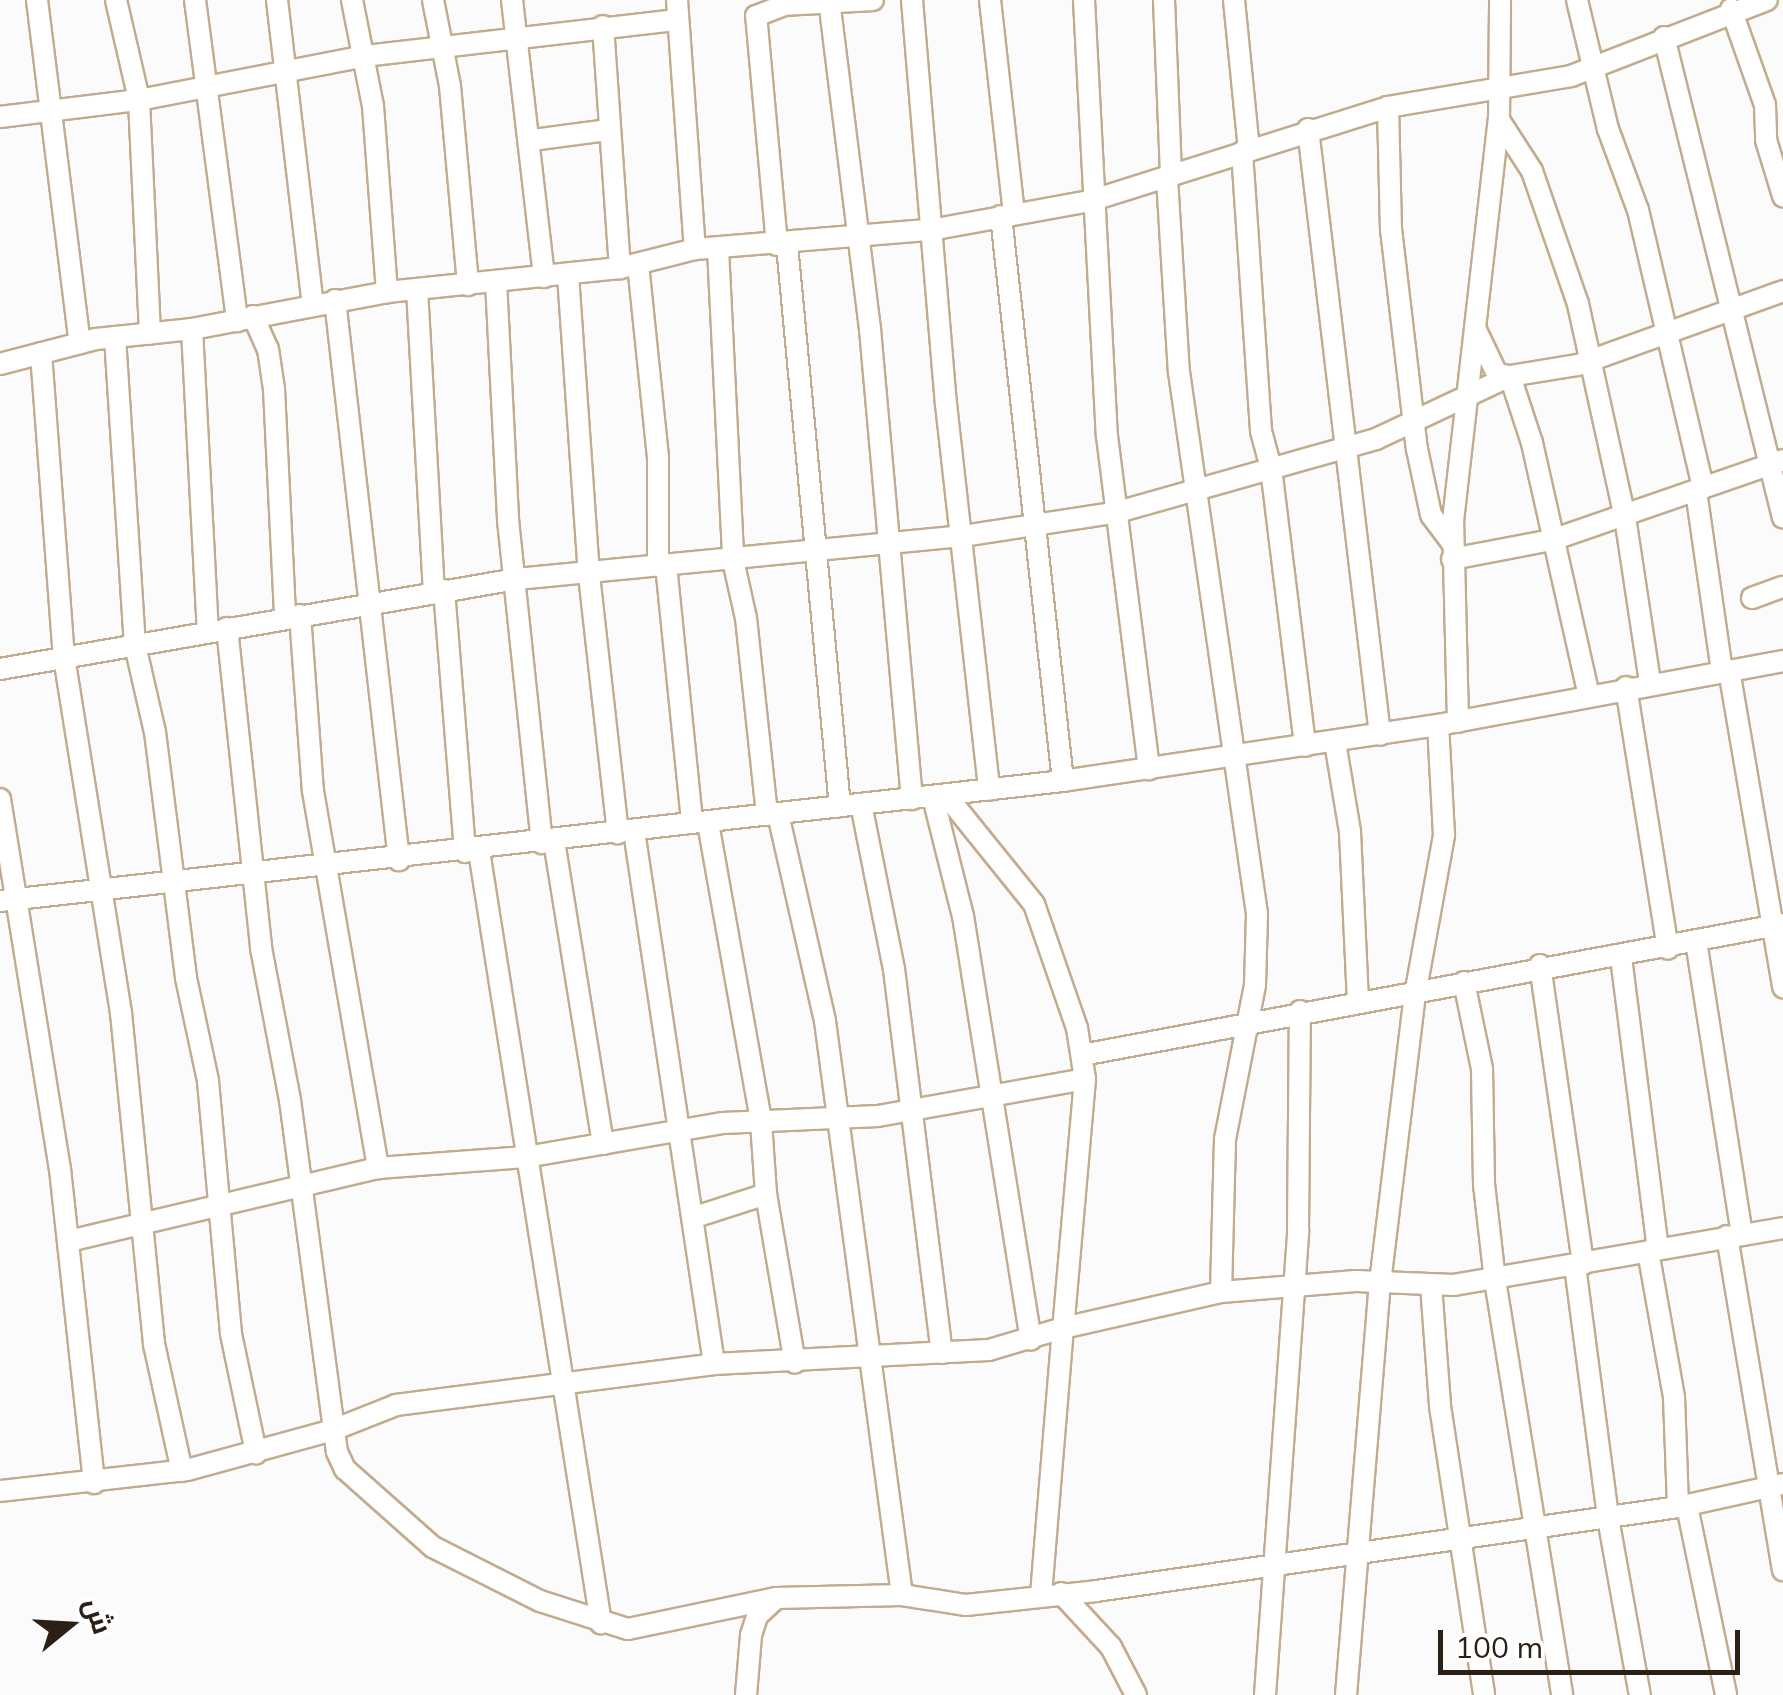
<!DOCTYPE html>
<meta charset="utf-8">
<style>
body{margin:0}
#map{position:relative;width:1783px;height:1695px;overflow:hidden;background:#fbfbfb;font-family:Mulish,Cairo,sans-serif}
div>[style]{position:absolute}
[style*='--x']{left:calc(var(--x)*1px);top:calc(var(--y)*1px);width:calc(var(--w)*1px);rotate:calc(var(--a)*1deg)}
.roads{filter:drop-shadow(2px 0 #c3ab8d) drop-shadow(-2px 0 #c3ab8d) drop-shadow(0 2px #c3ab8d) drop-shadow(0 -2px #c3ab8d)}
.minor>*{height:20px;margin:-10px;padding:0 10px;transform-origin:10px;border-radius:10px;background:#fff}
span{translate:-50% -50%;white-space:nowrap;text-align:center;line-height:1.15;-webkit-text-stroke:9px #fff;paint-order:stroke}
.north{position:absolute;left:20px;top:1575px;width:100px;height:100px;-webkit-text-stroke:8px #fff;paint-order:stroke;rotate:72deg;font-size:28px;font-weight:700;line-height:40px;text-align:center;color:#2a2015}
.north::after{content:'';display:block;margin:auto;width:35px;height:45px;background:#2a2015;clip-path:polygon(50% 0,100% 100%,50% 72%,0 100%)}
.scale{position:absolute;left:1438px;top:1630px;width:302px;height:45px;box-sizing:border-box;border:5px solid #2a2015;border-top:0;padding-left:12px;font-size:30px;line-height:35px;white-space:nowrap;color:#2a2015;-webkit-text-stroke:8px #fff;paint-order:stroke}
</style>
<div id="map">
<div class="roads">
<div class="minor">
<i style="--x:37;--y:0;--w:346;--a:82.9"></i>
<i style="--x:116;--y:0;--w:103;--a:77"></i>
<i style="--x:139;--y:100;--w:234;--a:87.3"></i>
<i style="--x:195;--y:0;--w:324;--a:82.5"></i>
<i style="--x:277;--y:0;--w:307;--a:83.3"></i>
<i style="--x:352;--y:0;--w:108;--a:78.8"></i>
<i style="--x:373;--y:106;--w:187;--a:85.7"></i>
<i style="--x:433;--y:0;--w:88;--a:78.8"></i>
<i style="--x:450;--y:86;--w:200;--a:84.8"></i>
<i style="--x:512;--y:0;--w:279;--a:83.4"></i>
<i style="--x:677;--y:0;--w:250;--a:85.9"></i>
<i style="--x:829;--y:0;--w:332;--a:82.9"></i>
<i style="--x:870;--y:329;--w:472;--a:84.9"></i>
<i style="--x:912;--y:0;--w:405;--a:85.2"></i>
<i style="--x:946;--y:404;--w:388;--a:83.6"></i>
<i style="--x:990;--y:0;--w:215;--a:83.6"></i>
<i style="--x:1084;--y:0;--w:437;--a:87"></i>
<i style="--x:1107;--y:436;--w:336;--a:82.8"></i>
<i style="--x:1164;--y:0;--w:176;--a:87.7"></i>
<i style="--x:1234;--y:0;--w:150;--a:84.3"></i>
<i style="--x:1577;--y:0;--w:133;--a:76.5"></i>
<i style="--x:1608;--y:129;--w:86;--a:69.7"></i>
<i style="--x:1638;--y:210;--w:285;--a:76.8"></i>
<i style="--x:1731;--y:9;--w:102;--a:70.5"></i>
<i style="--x:1765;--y:105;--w:35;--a:88"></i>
<i style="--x:1766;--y:140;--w:59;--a:73.1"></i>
<i style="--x:603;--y:26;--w:243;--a:86"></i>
<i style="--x:1664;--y:37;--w:495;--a:76.1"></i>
<i style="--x:1388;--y:107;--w:122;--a:88.6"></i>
<i style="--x:1391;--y:229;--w:222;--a:83.3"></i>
<i style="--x:1417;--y:449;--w:67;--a:78"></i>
<i style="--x:1431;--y:515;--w:35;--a:53"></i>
<i style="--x:0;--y:117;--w:140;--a:-7"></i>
<i style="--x:139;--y:100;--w:230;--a:-11"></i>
<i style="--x:365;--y:56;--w:315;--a:-6.6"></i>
<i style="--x:1499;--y:120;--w:61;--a:57.1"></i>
<i style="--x:1532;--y:171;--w:141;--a:70.9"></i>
<i style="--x:1578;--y:304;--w:218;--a:77.6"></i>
<i style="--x:1625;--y:517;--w:168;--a:81.4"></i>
<i style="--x:1308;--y:129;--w:610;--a:83.22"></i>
<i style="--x:532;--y:140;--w:77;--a:-7.5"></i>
<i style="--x:1242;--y:152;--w:280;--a:86.1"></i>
<i style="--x:1261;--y:431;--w:38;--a:75"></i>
<i style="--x:1271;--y:468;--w:280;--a:83"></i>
<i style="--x:1167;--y:178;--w:194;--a:86.5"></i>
<i style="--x:1179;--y:372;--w:548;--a:81.81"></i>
<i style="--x:1257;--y:914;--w:71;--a:91.6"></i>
<i style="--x:1255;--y:985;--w:157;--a:101"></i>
<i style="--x:1225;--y:1139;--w:153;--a:91.5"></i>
<i style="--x:1001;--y:216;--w:568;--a:83.74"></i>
<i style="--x:777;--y:245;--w:230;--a:-95.2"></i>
<i style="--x:756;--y:16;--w:30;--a:-21"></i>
<i style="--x:784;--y:5;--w:89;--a:-3.2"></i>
<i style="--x:787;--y:245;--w:564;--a:84.61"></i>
<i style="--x:718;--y:248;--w:312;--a:87.2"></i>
<i style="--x:733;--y:560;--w:59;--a:77.4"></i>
<i style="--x:746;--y:618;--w:198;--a:83.9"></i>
<i style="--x:638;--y:264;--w:194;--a:84.1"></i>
<i style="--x:658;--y:457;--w:109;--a:90"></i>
<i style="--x:568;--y:275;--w:301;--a:86"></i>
<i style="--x:589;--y:575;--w:260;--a:83.6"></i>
<i style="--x:496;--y:281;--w:239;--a:87.1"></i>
<i style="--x:508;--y:520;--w:325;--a:84"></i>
<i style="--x:417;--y:289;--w:302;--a:86.8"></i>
<i style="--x:335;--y:300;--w:564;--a:83.48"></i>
<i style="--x:253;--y:316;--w:36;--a:66"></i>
<i style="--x:268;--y:349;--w:40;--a:81.5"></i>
<i style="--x:274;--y:389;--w:228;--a:87.2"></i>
<i style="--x:192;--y:329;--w:303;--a:87"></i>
<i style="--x:1476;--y:330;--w:49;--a:64.5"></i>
<i style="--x:1497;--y:374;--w:13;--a:9"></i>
<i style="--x:1510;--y:376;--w:71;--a:71.8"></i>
<i style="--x:1532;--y:443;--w:258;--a:77.3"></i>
<i style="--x:115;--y:337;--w:309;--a:86.3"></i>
<i style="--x:135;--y:645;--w:89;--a:77.1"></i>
<i style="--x:155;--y:732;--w:248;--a:82.8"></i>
<i style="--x:186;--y:978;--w:105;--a:77.9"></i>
<i style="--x:208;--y:1081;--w:254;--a:84.8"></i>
<i style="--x:231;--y:1334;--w:122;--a:78.1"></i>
<i style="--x:41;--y:353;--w:305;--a:85.7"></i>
<i style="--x:64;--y:657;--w:361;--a:80.9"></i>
<i style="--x:121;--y:1013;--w:333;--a:84.3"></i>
<i style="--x:154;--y:1344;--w:130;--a:77.6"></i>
<i style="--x:0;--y:364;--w:99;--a:-14.6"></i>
<i style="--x:96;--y:339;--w:97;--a:-5.9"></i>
<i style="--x:192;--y:329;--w:198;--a:-10.7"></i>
<i style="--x:387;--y:292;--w:234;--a:-5.9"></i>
<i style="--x:620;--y:268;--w:77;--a:-14.2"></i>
<i style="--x:695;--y:249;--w:242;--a:-4.7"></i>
<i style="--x:936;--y:229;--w:157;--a:-10.3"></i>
<i style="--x:1090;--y:201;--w:312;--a:-17.5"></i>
<i style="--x:1388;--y:107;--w:186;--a:-9.6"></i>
<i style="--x:1571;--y:76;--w:210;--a:-21.2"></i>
<i style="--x:1696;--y:491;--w:182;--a:81.8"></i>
<i style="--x:1452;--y:559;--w:102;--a:-10.8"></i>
<i style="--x:1552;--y:540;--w:244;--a:-19.1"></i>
<i style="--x:666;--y:565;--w:257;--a:84.2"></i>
<i style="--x:444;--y:590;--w:263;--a:85.4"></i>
<i style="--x:1752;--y:598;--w:33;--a:-20"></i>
<i style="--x:300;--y:615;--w:176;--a:85.8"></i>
<i style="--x:313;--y:791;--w:383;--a:80.2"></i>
<i style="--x:227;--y:628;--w:322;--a:83.9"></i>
<i style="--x:261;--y:948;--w:155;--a:79.2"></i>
<i style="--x:290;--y:1100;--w:355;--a:82.4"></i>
<i style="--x:337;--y:1452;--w:19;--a:65"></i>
<i style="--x:345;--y:1469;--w:118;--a:41.6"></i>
<i style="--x:433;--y:1547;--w:120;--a:26.8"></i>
<i style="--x:540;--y:1601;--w:92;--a:17.7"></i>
<i style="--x:628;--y:1629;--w:151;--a:-11.8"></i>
<i style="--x:776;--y:1598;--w:126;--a:-1.4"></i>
<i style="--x:902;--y:1595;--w:65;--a:8.9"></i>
<i style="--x:966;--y:1605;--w:131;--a:-6.1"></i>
<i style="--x:1096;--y:1591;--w:588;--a:-8.21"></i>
<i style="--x:1678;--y:1507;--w:107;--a:-12.4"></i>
<i style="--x:0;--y:669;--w:524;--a:-9.89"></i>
<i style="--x:516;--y:579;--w:448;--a:-5.5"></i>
<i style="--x:962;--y:536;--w:158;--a:-8.7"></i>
<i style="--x:1118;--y:512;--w:268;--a:-15.8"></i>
<i style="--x:1376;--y:439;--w:148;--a:-25.2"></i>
<i style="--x:1510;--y:376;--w:69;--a:-9.2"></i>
<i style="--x:1578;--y:365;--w:218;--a:-19.8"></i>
<i style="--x:1729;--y:670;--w:322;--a:80.3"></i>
<i style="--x:1626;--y:687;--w:265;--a:80.9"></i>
<i style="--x:1458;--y:722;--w:201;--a:-91.4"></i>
<i style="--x:1453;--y:521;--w:404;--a:-83.5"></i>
<i style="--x:1499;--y:120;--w:120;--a:-89.5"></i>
<i style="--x:1335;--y:742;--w:91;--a:80.5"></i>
<i style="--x:1350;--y:832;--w:169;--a:87.3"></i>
<i style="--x:946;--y:795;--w:140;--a:51.1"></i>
<i style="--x:1034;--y:904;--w:131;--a:70.9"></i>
<i style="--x:1077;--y:1028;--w:52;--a:81.1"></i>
<i style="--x:1085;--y:1079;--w:250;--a:95"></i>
<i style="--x:1063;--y:1328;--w:162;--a:-12.8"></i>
<i style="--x:1221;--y:1292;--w:135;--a:-4.7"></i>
<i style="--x:1356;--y:1281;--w:98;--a:2.3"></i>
<i style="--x:1454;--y:1285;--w:334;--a:-9.8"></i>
<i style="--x:933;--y:797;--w:123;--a:75.9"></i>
<i style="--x:963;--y:916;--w:429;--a:80.9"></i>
<i style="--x:0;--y:799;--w:375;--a:80.8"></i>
<i style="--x:60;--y:1169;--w:316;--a:83.8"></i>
<i style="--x:861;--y:804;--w:168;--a:78.7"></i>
<i style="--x:894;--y:969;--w:387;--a:82.9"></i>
<i style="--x:778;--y:814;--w:212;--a:77.2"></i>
<i style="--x:825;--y:1021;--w:579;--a:82.36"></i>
<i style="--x:708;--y:823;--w:304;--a:79.9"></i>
<i style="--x:761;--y:1122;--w:72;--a:86"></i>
<i style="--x:634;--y:831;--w:539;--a:81.46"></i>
<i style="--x:554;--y:841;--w:307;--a:80.8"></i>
<i style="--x:479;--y:851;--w:782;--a:81.02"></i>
<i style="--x:0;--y:901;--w:1070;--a:-6.44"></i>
<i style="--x:1063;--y:781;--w:379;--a:-8.5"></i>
<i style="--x:1438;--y:725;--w:351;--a:-10.5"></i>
<i style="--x:1696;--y:941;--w:297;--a:81.1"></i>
<i style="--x:1621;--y:957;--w:294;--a:82.8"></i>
<i style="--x:1540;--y:965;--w:302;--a:81.8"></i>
<i style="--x:1464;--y:982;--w:89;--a:78.3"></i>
<i style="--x:1482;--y:1069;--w:115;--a:89"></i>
<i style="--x:1484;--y:1184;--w:97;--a:83.5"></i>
<i style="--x:1495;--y:1280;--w:420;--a:80.8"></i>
<i style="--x:1082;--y:1055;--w:713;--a:-10.59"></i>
<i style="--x:695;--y:1217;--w:75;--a:-17.9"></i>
<i style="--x:766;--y:1194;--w:171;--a:80.3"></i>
<i style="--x:1727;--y:1236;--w:339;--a:80.5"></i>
<i style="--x:69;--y:1241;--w:318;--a:-13.3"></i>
<i style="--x:378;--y:1168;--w:148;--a:-4.3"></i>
<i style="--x:526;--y:1157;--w:200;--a:-9.8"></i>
<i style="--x:723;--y:1123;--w:155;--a:-2.6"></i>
<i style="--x:878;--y:1116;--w:210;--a:-10.1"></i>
<i style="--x:1648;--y:1251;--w:148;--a:79.9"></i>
<i style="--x:1674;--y:1397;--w:110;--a:87.9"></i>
<i style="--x:1575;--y:1266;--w:254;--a:82.5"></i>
<i style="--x:1608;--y:1518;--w:180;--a:79.8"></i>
<i style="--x:1431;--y:1285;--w:121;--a:85.7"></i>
<i style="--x:1440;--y:1406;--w:292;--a:81.3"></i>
<i style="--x:0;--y:1491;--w:188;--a:-6.4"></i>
<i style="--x:187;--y:1470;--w:151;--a:-15.3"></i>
<i style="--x:333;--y:1430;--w:68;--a:-21.6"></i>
<i style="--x:396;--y:1405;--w:321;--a:-7.3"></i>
<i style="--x:714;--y:1364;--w:275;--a:-2.9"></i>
<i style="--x:989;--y:1350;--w:77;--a:-16.6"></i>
<i style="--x:1687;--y:1506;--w:193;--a:78.3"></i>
<i style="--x:1061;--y:1593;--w:74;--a:47.2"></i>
<i style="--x:1111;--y:1647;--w:54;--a:62.5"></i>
<i style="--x:1041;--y:1595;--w:268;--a:-85.3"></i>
<i style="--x:746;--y:1695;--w:60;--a:-85.2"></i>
<i style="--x:751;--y:1635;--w:20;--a:-72"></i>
<i style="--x:757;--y:1616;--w:22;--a:-43"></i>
<i style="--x:1265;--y:1695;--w:466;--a:-85.9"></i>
<i style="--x:1298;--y:1230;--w:219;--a:-89.5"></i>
<i style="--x:1346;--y:1695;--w:413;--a:-85.3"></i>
<i style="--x:1380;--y:1283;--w:290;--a:-83.1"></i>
<i style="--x:1415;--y:995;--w:163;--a:-79.7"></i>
<i style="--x:1444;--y:835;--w:110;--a:-93.1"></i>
</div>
</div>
<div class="north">ش</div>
<div class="scale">100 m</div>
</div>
